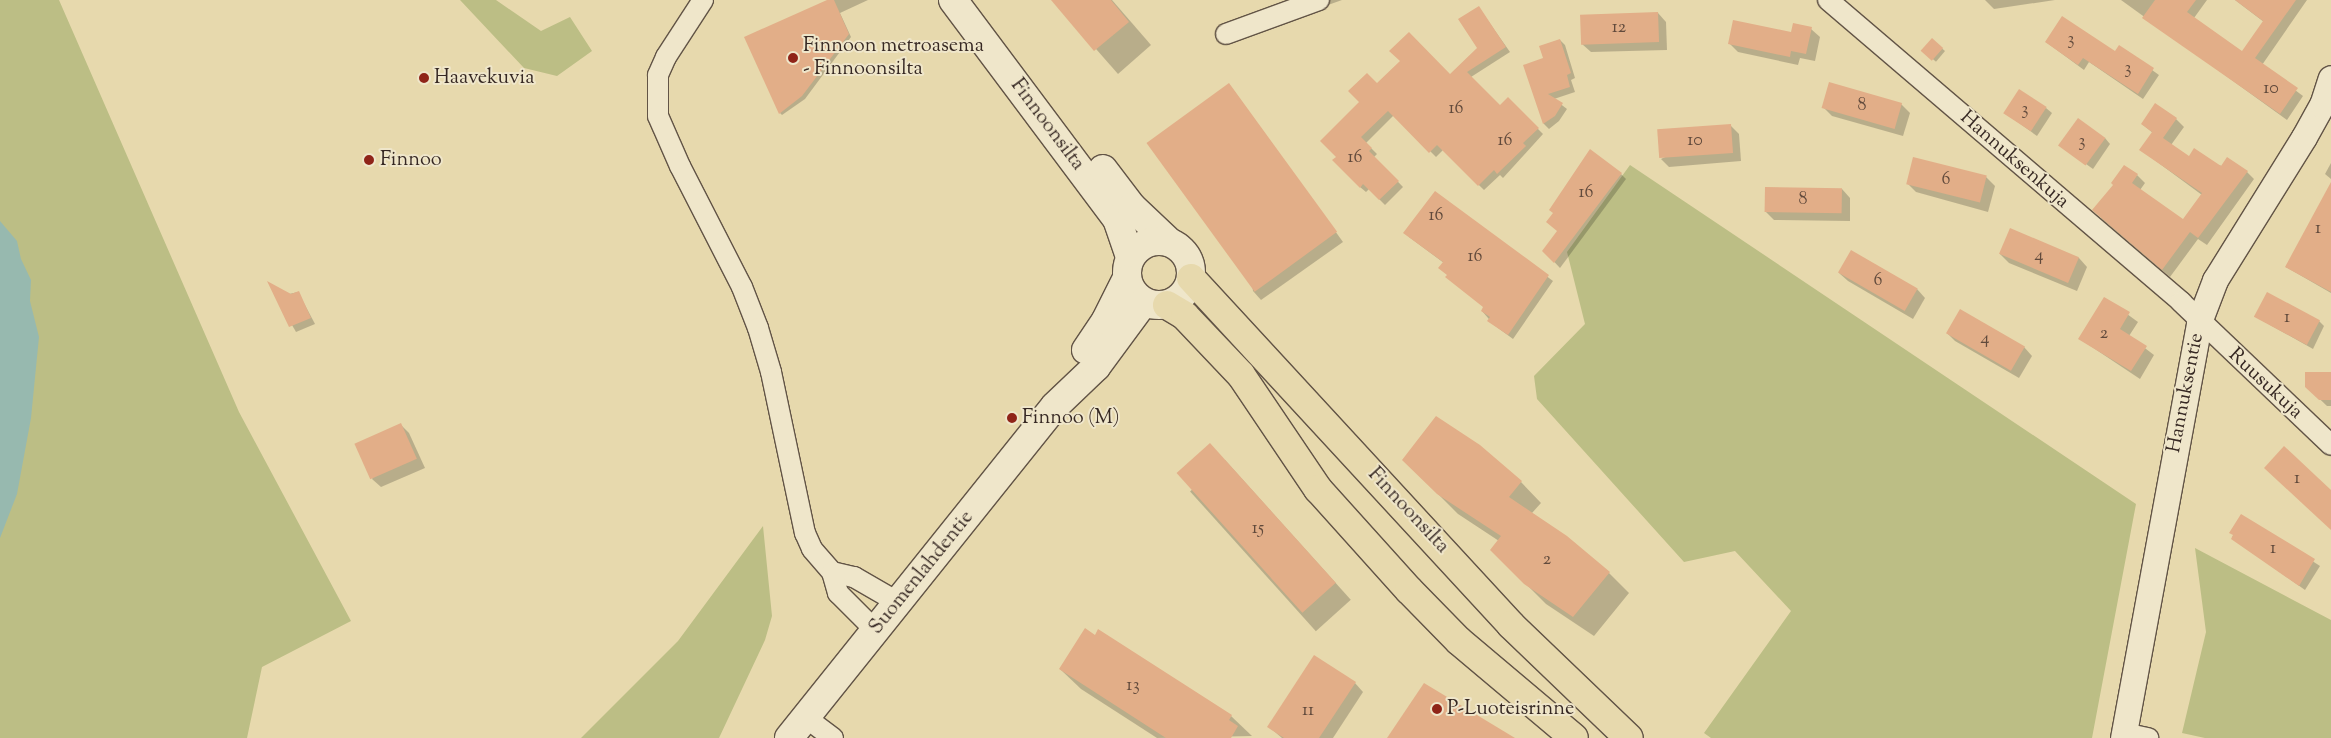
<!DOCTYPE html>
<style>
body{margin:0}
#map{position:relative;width:2331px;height:738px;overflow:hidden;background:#e7d9ad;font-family:"Sorts Mill Goudy",serif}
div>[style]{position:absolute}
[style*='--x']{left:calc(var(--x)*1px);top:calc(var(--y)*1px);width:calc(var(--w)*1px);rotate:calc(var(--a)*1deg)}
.green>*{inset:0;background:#bcbe85}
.water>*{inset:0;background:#97b9af}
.shadow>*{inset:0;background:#0003;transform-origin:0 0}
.building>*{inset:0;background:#e2ae88;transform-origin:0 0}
.roads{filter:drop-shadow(1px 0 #625446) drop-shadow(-1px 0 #625446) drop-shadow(0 1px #625446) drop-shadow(0 -1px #625446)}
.minor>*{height:20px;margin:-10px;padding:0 10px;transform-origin:10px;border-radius:10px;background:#efe6ca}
.tertiary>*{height:25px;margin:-12.5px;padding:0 12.5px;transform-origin:12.5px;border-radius:12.5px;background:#efe6ca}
.secondary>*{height:28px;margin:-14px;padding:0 14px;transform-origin:14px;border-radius:14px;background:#efe6ca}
.secondary>.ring{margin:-14px;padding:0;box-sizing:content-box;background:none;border:28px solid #efe6ca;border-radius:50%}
.primary>*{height:28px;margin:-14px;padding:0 14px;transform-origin:14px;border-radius:14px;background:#e7d9ad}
.dots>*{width:14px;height:14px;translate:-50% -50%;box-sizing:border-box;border:2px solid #efe6ca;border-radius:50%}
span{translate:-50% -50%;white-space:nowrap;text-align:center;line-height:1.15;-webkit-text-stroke:4px #efe6ca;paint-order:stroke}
.number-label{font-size:18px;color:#614a3c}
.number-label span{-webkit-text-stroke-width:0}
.poi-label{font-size:20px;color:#362823}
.left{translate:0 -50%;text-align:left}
.street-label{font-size:20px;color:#362823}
</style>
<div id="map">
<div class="green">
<i style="clip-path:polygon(0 0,59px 0,239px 412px,351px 621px,262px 667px,247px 738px,0 738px)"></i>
<i style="clip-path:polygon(460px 0,496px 0,541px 31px,570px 17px,592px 51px,557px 76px,524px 68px)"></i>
<i style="clip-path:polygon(1630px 165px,2136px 504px,2092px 738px,1711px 738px,1704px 733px,1791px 611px,1735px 551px,1684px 562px,1537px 399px,1534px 376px,1585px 324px,1567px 252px)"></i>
<i style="clip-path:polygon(763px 526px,772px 616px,765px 640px,719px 738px,581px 738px,678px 641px)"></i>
<i style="clip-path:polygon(2195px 548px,2331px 620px,2331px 738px,2205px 738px,2182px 733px,2206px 632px)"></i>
</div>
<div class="water">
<i style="clip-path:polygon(0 221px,17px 241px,21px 259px,31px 280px,30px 301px,39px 337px,31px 418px,17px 494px,0 538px)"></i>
</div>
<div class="shadow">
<i style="clip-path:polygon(830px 0,868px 0,840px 13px,851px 37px,805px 99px,782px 115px,780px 113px)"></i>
<i style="clip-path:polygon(1053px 0,1112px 0,1151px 45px,1118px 74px)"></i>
<i style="clip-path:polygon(1289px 0,1342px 0,1303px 14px)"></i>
<i style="clip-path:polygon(1985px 0,2055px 0,1994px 9px)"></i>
<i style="clip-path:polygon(2121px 0,2207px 0,2194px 18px,2242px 53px,2264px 22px,2235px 0,2307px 0,2262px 65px,2303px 96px,2287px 120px)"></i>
<i style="clip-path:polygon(1479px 8px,1510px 52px,1471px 77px,1500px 107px,1508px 99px,1543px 134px,1503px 178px,1500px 175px,1484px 190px,1443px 150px,1436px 157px,1394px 115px,1366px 143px,1377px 154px,1374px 157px,1403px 187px,1385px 205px,1369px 189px,1366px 192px,1360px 187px,1338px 157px,1377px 85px,1450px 75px,1478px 48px)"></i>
<i style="clip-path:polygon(1658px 13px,1666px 22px,1667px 50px,1591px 52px,1582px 44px)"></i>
<i style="clip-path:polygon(1811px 29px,1820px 37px,1815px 61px,1800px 58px,1798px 65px,1738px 52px,1730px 44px)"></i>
<i style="clip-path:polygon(1560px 40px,1565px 45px,1575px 78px,1571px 80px,1575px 92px,1554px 99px,1567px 109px,1559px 121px,1549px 129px,1544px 124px,1525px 66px,1545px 59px)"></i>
<i style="left:1932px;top:40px;width:17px;height:14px;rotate:40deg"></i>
<i style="clip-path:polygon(2046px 42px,2115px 53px,2120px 47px,2159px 75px,2143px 99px,2089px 62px,2084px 70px)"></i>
<i style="clip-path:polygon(1229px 84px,1343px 242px,1261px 300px,1253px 291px)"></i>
<i style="clip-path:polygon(1901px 104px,1910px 113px,1903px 136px,1832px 116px,1824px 108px)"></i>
<i style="clip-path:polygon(2046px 108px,2052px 113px,2037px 136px,2005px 113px)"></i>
<i style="clip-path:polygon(2176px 119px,2184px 127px,2171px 145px,2189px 158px,2247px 172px,2254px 179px,2207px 245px,2198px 239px,2170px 277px,2101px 218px,2137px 175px,2145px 183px,2140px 190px,2183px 221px,2202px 195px,2141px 150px,2153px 133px,2142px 124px)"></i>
<i style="clip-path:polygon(1730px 125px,1739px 134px,1741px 161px,1669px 167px,1661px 159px)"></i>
<i style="clip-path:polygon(2105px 138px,2110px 144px,2093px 169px,2061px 146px)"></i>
<i style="clip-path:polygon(2331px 163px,2331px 179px,2325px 174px)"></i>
<i style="clip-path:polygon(1621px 174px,1626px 179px,1560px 268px,1544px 251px,1558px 231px)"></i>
<i style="clip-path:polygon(1986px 177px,1995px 186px,1988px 212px,1916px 192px,1907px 183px)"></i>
<i style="clip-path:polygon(2331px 185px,2331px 293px,2286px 267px)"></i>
<i style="clip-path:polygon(1842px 189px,1850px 198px,1850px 221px,1774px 220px,1766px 212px)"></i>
<i style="clip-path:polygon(1435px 193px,1553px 281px,1513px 339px,1494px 325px,1482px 311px,1485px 307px,1448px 275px,1444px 263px,1409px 237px)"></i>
<i style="clip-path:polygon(2000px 254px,2079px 258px,2087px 267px,2077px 291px,2009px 263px)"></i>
<i style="clip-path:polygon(1839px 273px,1917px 289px,1925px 298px,1913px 319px,1848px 281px)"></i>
<i style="clip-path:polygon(298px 292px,315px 324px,296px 332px,276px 297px)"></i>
<i style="clip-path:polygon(2105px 298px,2138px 322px,2129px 336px,2154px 355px,2140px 379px,2080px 339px)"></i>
<i style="clip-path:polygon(2256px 317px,2319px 321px,2324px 326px,2313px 349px)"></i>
<i style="clip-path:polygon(1947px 333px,2024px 347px,2032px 356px,2019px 378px,1955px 341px)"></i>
<i style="clip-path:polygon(2331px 373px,2331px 406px,2327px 406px,2306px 386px)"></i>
<i style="clip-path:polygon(401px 425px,409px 433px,425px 468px,381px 487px,372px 479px)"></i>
<i style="left:1225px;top:460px;width:188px;height:47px;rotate:48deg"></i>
<i style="clip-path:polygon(1404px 460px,1521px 482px,1541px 503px,1532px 513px,1609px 573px,1629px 593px,1594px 636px,1546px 604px,1492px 550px,1499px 541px,1458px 514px)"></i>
<i style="clip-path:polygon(2241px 515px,2320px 566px,2305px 590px,2232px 538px)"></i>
<i style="clip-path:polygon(1060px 669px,1231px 716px,1252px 736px,1157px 738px,1081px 689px)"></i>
<i style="clip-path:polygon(1355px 683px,1363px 692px,1333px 738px,1282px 738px,1269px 727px)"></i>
</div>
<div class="building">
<i style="clip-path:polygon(827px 0,834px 0,849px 34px,802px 96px,779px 114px,744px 37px)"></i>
<i style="clip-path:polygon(1051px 0,1111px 0,1129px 22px,1094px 51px)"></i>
<i style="clip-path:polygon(2155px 0,2196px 0,2187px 12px,2242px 51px,2263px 21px,2235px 0,2296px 0,2255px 58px,2298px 88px,2280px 114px,2142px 18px)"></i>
<i style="clip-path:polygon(1479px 6px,1506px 47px,1467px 72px,1500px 105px,1508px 97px,1539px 128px,1523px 143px,1526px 146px,1497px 174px,1494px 170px,1478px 186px,1437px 145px,1429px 153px,1388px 111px,1361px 137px,1372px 148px,1369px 151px,1399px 181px,1379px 200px,1363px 184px,1360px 188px,1332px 160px,1336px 157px,1320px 141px,1359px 102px,1348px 91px,1367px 73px,1377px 83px,1400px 61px,1389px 51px,1409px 32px,1450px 74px,1477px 48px,1458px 19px)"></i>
<i style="left:1658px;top:12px;width:30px;height:78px;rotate:88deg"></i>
<i style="clip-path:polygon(2062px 16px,2115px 51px,2119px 45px,2154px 68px,2138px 94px,2083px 58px,2078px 65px,2045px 42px)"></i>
<i style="clip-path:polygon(1733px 20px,1791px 32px,1793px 23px,1812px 27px,1806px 54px,1791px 51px,1790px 57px,1728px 44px)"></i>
<i style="left:1932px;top:38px;width:15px;height:17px;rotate:42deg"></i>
<i style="clip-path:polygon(1560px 39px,1571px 73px,1567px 75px,1570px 87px,1548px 94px,1563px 103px,1555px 116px,1543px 124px,1523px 65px,1543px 58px,1539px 46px)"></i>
<i style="left:1829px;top:82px;width:76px;height:27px;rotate:16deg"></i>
<i style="left:1229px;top:83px;width:184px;height:102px;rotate:54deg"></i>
<i style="left:2019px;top:89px;width:33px;height:29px;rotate:33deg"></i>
<i style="clip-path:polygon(2155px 103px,2177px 118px,2163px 138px,2189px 156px,2194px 148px,2221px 166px,2227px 157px,2248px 171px,2198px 238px,2190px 232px,2162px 270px,2092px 210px,2113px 185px,2111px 183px,2124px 165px,2138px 174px,2132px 183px,2183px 219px,2202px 193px,2139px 150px,2152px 132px,2141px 124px)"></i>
<i style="left:2078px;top:118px;width:34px;height:34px;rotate:36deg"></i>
<i style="left:1731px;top:124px;width:29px;height:74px;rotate:86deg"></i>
<i style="clip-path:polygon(1590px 149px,1622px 173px,1554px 263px,1542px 251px,1557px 231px,1546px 222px,1553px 213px,1549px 210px)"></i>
<i style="left:1913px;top:157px;width:76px;height:28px;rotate:14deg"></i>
<i style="clip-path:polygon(2331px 182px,2331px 292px,2285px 267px)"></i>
<i style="left:1765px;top:187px;width:77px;height:25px;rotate:1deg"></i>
<i style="clip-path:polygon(1435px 191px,1549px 275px,1508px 335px,1487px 321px,1490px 317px,1481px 311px,1483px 307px,1445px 277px,1447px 275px,1438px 268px,1443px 262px,1403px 233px)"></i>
<i style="left:2010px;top:228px;width:75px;height:28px;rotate:23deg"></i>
<i style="left:1851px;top:250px;width:77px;height:26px;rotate:30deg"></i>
<i style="clip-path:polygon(267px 281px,291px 294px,299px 291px,311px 318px,289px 327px)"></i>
<i style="left:2267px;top:292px;width:60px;height:28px;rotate:28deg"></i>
<i style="clip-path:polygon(2104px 297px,2130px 312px,2120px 329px,2147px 346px,2131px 371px,2078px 339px)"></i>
<i style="left:1960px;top:309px;width:75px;height:28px;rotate:30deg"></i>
<i style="clip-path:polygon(2305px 372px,2331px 372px,2331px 400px,2319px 400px,2305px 387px)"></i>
<i style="clip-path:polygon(1436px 416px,1480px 445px,1522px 481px,1509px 497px,1567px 536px,1610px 572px,1573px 617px,1524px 584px,1490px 550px,1501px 536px,1437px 494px,1402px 460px)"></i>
<i style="left:401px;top:423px;width:39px;height:51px;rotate:66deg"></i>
<i style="left:1210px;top:443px;width:188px;height:45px;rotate:48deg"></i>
<i style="clip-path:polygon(2284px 446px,2331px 490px,2331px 530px,2264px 468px)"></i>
<i style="clip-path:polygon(2241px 514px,2315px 559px,2299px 586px,2231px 539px,2233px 535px,2229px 533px)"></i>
<i style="clip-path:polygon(1085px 628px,1095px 635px,1098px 629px,1232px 715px,1229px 720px,1238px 726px,1231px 738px,1166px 738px,1059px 669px)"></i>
<i style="clip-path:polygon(1314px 655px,1356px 682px,1319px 738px,1284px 738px,1267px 727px)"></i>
<i style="clip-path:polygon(1424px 683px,1515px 738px,1387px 738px)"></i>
</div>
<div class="roads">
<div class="minor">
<i style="--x:703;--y:0;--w:68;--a:123"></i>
<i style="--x:666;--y:57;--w:20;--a:114"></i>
<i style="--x:658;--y:75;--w:41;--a:90"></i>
<i style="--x:658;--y:116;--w:55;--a:66.3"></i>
<i style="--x:680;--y:166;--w:136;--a:62.9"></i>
<i style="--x:742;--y:287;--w:44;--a:68.7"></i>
<i style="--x:758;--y:328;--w:46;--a:73.5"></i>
<i style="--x:771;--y:372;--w:165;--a:78.1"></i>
<i style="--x:805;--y:533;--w:17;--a:66"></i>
<i style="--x:812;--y:549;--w:30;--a:49"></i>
<i style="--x:832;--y:572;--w:22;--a:74"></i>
<i style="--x:838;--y:593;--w:52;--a:45"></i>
<i style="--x:1828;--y:0;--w:465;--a:40.5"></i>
<i style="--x:2181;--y:302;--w:207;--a:43.6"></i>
<i style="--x:1226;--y:34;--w:99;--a:-20.1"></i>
<i style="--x:832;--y:572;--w:23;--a:13"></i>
<i style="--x:854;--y:577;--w:52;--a:30"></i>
<i style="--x:805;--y:717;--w:35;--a:37"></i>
<i style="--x:2124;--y:733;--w:25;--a:12"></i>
</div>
<div class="tertiary">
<i style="--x:2123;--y:738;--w:423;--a:-79.6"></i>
<i style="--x:2199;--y:322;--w:45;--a:-69.1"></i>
<i style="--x:2215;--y:280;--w:168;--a:-58.1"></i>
<i style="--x:2304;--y:137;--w:37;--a:-61"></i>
<i style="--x:2322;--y:105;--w:28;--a:-72"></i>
</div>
<div class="secondary">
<i style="--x:953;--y:0;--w:274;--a:53.2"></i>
<i style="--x:1117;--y:219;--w:39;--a:71"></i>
<i style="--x:1103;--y:169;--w:48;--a:52.7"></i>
<i style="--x:1132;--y:207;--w:51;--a:43.4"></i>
<i class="ring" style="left:1127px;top:241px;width:36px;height:36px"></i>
<i style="--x:1086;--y:350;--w:36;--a:-56"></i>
<i style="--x:1106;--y:320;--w:45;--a:-63.4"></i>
<i style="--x:789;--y:738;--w:425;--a:-51.3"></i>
<i style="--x:1055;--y:406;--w:57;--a:-43.6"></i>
<i style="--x:1096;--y:367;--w:81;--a:-53.6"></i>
</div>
<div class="primary">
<i style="--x:1191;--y:278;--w:472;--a:47.3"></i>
<i style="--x:1511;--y:625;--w:163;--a:43.8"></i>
<i style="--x:1167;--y:305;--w:21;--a:31"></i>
<i style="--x:1185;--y:316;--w:81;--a:46.5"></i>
<i style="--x:1241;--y:375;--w:138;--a:56"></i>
<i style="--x:1318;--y:489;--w:136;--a:48"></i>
<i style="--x:1409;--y:590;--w:71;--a:45.6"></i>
<i style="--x:1459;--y:641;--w:150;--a:40.1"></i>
</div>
</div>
<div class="dots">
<i style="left:793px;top:58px;background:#8f2418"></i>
<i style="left:424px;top:78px;background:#8f2418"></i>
<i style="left:369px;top:160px;background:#8f2418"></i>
<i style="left:1012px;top:418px;background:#8f2418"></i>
<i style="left:1437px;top:709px;background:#8f2418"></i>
</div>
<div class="number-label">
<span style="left:1619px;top:28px">12</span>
<span style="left:2071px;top:40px">3</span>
<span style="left:2128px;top:69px">3</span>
<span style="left:2271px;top:89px">10</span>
<span style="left:1862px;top:106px">8</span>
<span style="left:1456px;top:109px">16</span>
<span style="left:2025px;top:110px">3</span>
<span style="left:1505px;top:141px">16</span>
<span style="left:1695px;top:141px">10</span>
<span style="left:2082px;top:142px">3</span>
<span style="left:1355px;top:158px">16</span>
<span style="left:1946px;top:180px">6</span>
<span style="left:1586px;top:193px">16</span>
<span style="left:1803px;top:200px">8</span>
<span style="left:1436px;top:216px">16</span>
<span style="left:2318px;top:229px">1</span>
<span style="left:2039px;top:256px">4</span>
<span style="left:1475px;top:257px">16</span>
<span style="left:1878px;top:281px">6</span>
<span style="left:2287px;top:318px">1</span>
<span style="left:2104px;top:334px">2</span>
<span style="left:1985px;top:339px">4</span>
<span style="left:2297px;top:479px">1</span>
<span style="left:1258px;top:529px">15</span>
<span style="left:2273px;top:549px">1</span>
<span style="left:1547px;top:560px">2</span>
<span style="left:1133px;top:686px">13</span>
<span style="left:1308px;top:711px">11</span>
</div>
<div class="poi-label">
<span class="left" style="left:803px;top:58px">Finnoon metroasema<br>- Finnoonsilta</span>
<span class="left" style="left:434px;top:78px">Haavekuvia</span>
<span class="left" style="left:380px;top:160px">Finnoo</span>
<span class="left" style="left:1022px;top:418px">Finnoo (M)</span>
<span class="left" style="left:1447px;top:709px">P-Luoteisrinne</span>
</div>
<div class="street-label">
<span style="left:1047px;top:125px;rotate:53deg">Finnoonsilta</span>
<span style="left:2014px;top:160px;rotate:41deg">Hannuksenkuja</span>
<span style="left:2265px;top:384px;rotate:43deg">Ruusukuja</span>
<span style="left:2186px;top:393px;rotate:-79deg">Hannuksentie</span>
<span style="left:1408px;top:511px;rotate:47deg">Finnoonsilta</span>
<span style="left:922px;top:573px;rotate:-51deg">Suomenlahdentie</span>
</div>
</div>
